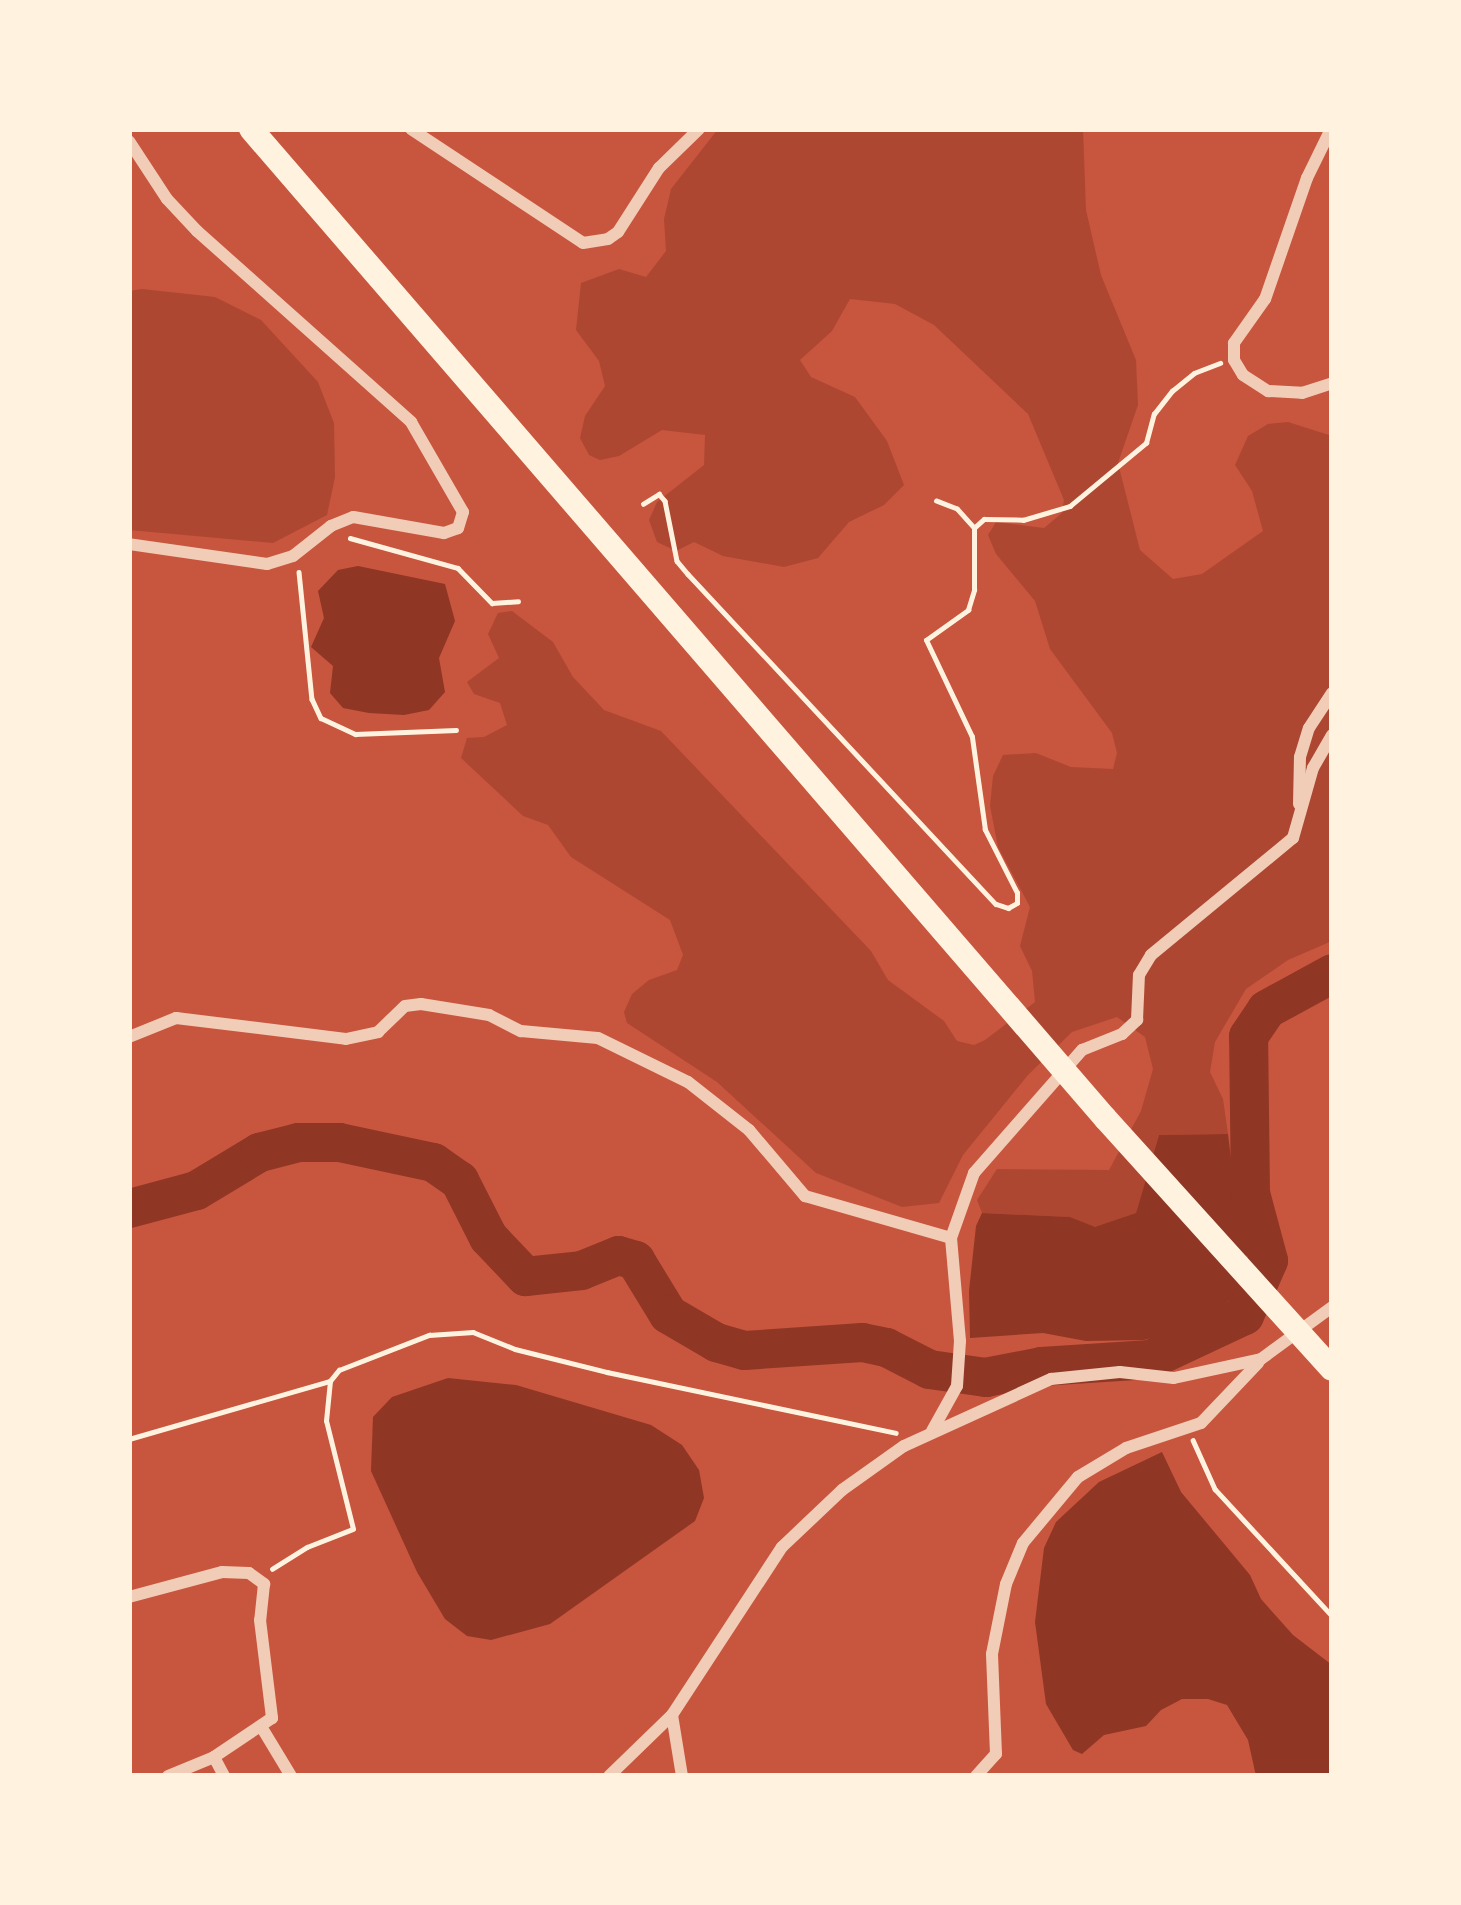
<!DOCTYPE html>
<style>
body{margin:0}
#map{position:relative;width:1461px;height:1905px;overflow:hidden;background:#c8553d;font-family:"Asap Condensed",sans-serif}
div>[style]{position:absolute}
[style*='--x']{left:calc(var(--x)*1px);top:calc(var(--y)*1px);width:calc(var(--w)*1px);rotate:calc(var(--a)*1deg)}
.green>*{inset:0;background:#ae4732}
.water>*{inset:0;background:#8f3625}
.river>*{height:39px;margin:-19.5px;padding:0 19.5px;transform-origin:19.5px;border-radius:19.5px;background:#8f3625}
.path>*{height:4.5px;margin:-2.25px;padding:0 2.25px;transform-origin:2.25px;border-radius:2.25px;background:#fff3e0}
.minor>*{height:12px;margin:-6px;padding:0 6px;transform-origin:6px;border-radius:6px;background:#f1ccb7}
.motorway>*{height:24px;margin:-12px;padding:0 12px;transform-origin:12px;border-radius:12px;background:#fff3e0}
span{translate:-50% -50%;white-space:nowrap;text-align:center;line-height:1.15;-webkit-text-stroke:10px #fff3e0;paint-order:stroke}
.frame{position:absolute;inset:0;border:132px solid #fff3e0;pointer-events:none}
</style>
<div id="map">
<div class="green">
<i style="clip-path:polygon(718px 129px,1083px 129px,1086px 210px,1101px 275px,1136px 360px,1138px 405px,1118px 463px,1140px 550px,1173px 579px,1202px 574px,1263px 531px,1252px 491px,1235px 465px,1248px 436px,1268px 424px,1288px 422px,1332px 436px,1332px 941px,1288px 960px,1246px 989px,1215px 1042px,1210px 1072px,1223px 1099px,1228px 1134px,1159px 1135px,1136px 1213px,1095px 1228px,1070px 1217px,982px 1213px,977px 1200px,997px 1169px,1109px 1170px,1141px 1111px,1153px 1069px,1145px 1037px,1117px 1017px,1072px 1032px,1028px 1075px,963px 1155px,939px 1203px,902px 1207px,816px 1173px,717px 1082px,627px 1023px,624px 1012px,632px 994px,649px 980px,677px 970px,683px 955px,670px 920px,571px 857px,548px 825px,523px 816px,461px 758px,467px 738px,484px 737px,507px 725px,500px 703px,474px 694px,467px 682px,499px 658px,488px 634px,498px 613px,512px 611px,553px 642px,573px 677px,604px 710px,661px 731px,871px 951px,888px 980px,944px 1021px,957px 1041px,974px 1045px,985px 1040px,1035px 1002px,1032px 971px,1020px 946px,1030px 907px,998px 847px,990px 806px,993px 776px,1003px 755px,1036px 753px,1071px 767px,1113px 769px,1117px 753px,1112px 733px,1050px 649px,1035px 601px,996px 554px,988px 535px,996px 522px,1044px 528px,1062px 513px,1064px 500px,1028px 414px,934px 325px,895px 304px,850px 299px,832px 331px,800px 360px,811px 377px,855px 397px,887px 441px,904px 485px,884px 505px,849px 522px,818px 558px,784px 567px,723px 556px,694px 542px,676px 551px,657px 542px,649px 520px,657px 502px,704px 465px,705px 435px,662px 430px,619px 456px,600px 460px,589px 455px,580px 438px,585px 416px,605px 386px,599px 361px,576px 330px,581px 283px,619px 269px,646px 277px,666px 251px,664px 219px,671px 189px)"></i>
<i style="clip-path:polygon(142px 289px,215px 297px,261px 320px,318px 382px,334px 423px,335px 477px,327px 515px,273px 543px,129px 530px,129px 291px)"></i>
</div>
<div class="water">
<i style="clip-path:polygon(358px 566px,445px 584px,455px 621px,439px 658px,445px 692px,429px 710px,404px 715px,369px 713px,343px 708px,330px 693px,333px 666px,311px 647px,324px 618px,318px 591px,338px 570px)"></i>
<i style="clip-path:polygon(1228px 1134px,1236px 1200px,1249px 1247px,1236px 1297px,1178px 1331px,1144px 1340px,1086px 1341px,1043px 1333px,970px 1338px,969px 1291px,976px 1226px,982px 1213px,1070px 1217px,1095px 1227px,1136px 1213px,1159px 1135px)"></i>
<i style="clip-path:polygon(448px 1378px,516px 1385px,651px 1425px,682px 1445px,699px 1470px,704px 1498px,695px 1521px,550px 1624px,491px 1640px,467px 1636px,445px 1619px,417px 1572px,371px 1471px,373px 1417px,392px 1397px)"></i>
<i style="clip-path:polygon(1162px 1452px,1181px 1492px,1250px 1575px,1261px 1599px,1293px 1635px,1332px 1665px,1332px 1776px,1256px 1776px,1248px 1740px,1227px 1705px,1208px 1699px,1182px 1699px,1161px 1710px,1146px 1726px,1104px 1735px,1082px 1754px,1073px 1750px,1046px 1704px,1035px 1622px,1044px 1548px,1056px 1522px,1099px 1482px)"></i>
</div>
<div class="river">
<i style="--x:129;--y:1208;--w:69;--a:-15"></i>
<i style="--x:196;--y:1190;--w:74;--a:-31.1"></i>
<i style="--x:259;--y:1152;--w:40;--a:-14.4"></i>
<i style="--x:298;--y:1142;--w:41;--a:0"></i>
<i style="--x:339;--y:1142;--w:96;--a:12"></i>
<i style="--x:433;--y:1162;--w:32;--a:35"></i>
<i style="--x:459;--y:1180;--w:64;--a:63"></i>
<i style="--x:488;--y:1237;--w:54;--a:46.5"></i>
<i style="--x:525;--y:1276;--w:56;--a:-6.1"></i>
<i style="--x:581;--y:1270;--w:40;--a:-22"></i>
<i style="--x:618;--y:1255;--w:18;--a:16"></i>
<i style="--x:635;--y:1260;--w:63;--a:58.6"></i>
<i style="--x:668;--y:1314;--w:56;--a:30.3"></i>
<i style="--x:716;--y:1342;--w:29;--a:16"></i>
<i style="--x:744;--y:1350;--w:118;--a:-3.9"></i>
<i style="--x:862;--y:1342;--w:25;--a:12"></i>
<i style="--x:886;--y:1347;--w:48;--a:27.1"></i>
<i style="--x:929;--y:1369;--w:57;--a:8.1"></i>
<i style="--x:985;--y:1377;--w:57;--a:-11.1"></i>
<i style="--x:1041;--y:1366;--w:109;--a:-3.7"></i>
<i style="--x:1150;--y:1359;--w:104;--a:-25.1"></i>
<i style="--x:1244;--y:1315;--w:60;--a:-66.4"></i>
<i style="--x:1268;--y:1260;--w:69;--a:-105"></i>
<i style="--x:1250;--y:1193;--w:157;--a:-90.7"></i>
<i style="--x:1248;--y:1036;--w:32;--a:-56"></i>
<i style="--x:1266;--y:1009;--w:75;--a:-28.6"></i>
</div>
<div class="path">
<i style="--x:643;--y:504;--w:19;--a:-32"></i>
<i style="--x:659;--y:494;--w:9;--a:49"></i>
<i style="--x:665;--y:501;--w:61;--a:78.7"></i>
<i style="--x:677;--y:561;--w:17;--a:50"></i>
<i style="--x:688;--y:574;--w:451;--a:47"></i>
<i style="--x:996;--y:904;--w:13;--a:18"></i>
<i style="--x:1008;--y:908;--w:10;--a:-29"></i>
<i style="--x:1017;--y:903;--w:10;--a:-90"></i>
<i style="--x:1017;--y:893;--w:71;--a:-116.9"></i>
<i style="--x:985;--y:830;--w:94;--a:-98"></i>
<i style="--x:972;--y:737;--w:107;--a:-115.4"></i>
<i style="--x:926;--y:640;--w:52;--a:-35.5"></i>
<i style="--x:968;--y:610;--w:21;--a:-73"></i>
<i style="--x:974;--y:590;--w:62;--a:-90"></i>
<i style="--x:974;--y:528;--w:25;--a:-132"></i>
<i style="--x:957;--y:509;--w:22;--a:-159"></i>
<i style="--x:974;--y:528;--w:13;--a:-42"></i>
<i style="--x:984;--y:519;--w:39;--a:1"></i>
<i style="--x:1023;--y:520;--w:49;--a:-16.6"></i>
<i style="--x:1070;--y:506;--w:99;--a:-39.7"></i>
<i style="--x:1146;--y:443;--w:30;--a:-75"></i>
<i style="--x:1154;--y:414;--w:29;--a:-52"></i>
<i style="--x:1172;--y:391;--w:28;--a:-39"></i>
<i style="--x:1194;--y:373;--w:28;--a:-21"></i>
<i style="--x:350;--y:538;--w:112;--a:15.5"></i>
<i style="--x:458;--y:568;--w:49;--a:45.8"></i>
<i style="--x:492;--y:603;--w:26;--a:-4"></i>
<i style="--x:299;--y:572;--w:128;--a:84.2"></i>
<i style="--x:312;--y:699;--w:21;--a:65"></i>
<i style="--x:321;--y:718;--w:38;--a:25"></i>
<i style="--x:355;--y:734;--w:101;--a:-2.3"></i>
<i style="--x:129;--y:1439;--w:209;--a:-16.1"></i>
<i style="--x:1193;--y:1440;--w:54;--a:65.8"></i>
<i style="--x:1215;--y:1489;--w:173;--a:47.3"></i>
<i style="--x:272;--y:1569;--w:41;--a:-32.2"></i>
<i style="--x:307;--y:1547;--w:49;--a:-21.4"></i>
<i style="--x:353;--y:1529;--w:111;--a:-104"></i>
<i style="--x:326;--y:1421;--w:40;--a:-84.3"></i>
<i style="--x:330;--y:1381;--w:14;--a:-51"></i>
<i style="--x:339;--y:1370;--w:97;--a:-21.3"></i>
<i style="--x:429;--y:1335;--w:44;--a:-3.9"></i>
<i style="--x:473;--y:1332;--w:45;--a:22"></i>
<i style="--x:515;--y:1349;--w:95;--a:14"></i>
<i style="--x:607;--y:1372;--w:295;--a:11.9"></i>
</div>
<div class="minor">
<i style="--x:411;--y:129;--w:206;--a:33.5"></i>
<i style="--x:583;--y:243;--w:25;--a:-9"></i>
<i style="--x:608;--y:239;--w:12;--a:-35"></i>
<i style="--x:618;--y:232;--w:76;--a:-57.4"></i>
<i style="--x:659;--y:168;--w:56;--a:-44.3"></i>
<i style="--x:1331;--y:129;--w:55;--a:116.1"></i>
<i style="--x:1307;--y:178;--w:128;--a:109.1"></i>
<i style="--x:1265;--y:299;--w:54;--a:125.2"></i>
<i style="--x:1234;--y:343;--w:17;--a:90"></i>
<i style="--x:1234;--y:360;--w:17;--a:59"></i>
<i style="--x:1243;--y:375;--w:30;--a:33"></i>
<i style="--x:1268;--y:391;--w:34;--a:3"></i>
<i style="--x:1302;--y:393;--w:32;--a:-18"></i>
<i style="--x:129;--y:141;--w:69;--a:56.8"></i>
<i style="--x:167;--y:199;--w:44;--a:46.8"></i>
<i style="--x:197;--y:231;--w:287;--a:41.7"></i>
<i style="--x:411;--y:422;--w:104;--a:60"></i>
<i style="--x:463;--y:512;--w:17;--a:107"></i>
<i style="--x:458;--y:528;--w:15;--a:160"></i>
<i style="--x:444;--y:533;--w:92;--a:-170"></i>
<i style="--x:353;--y:517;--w:24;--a:158"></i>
<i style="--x:331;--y:526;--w:48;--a:141.7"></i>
<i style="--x:293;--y:556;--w:27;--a:163"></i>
<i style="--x:267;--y:564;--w:139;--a:-171.8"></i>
<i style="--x:1299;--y:804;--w:47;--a:-88.8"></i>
<i style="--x:1300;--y:757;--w:30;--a:-73"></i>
<i style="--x:1309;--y:728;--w:42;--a:-56.7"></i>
<i style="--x:129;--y:1037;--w:51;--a:-22"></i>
<i style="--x:176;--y:1018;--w:171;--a:7"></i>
<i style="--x:346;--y:1039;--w:33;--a:-12"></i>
<i style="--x:378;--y:1032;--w:37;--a:-44"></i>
<i style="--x:405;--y:1006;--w:16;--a:-7"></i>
<i style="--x:421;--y:1004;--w:69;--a:9.2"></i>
<i style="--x:489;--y:1015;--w:36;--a:27"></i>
<i style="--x:521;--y:1031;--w:77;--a:5.2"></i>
<i style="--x:598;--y:1038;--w:100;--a:26.1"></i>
<i style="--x:688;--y:1082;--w:78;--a:38.2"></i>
<i style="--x:749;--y:1130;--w:87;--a:49.7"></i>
<i style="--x:805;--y:1196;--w:152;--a:16"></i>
<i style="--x:932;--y:1431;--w:51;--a:-60.9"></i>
<i style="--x:957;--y:1386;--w:45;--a:-86.2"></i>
<i style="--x:960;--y:1341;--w:103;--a:-95"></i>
<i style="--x:951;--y:1238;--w:69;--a:-70.5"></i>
<i style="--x:974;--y:1173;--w:164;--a:-48.7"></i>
<i style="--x:1082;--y:1050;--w:43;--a:-21.8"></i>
<i style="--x:1122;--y:1034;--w:21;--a:-43"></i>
<i style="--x:1137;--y:1020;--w:45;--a:-87.5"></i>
<i style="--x:1139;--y:975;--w:23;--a:-59"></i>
<i style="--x:1151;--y:955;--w:184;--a:-39.5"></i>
<i style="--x:1293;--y:838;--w:73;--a:-74.1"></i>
<i style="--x:1313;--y:768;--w:38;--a:-60"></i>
<i style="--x:129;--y:1597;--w:96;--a:-15"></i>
<i style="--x:222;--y:1572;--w:27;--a:2"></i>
<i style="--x:249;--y:1573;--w:19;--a:36"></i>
<i style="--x:264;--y:1584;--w:36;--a:96"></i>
<i style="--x:260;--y:1620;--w:99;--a:83"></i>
<i style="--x:272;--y:1718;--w:70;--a:146.1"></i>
<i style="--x:672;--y:1715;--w:62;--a:80.7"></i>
<i style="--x:262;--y:1728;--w:56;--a:58.9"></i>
<i style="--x:168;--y:1776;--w:50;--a:-22.4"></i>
<i style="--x:214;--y:1757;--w:21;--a:62"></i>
<i style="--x:609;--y:1776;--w:88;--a:-44.1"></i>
<i style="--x:672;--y:1715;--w:201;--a:-56.8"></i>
<i style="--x:782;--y:1547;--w:83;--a:-43.5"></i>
<i style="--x:842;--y:1490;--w:76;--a:-35.4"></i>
<i style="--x:904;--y:1446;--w:162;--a:-24.5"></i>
<i style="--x:1051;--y:1379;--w:69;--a:-5.8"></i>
<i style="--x:1120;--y:1372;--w:54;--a:6.3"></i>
<i style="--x:1174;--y:1378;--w:89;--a:-12.3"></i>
<i style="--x:1261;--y:1359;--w:88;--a:-36.2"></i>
<i style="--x:976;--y:1776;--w:30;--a:-48"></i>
<i style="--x:996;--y:1754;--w:100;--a:-92.3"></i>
<i style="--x:992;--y:1654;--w:71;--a:-78.7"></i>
<i style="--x:1006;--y:1584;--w:44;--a:-67.5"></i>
<i style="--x:1023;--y:1543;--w:86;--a:-50.2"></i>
<i style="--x:1078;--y:1477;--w:56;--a:-31.1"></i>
<i style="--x:1126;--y:1448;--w:79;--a:-18.4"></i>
<i style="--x:1201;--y:1423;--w:83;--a:-46.5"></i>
</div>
<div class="motorway">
<i style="--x:251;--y:129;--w:1307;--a:49.19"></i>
<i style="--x:1105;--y:1118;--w:338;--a:47.9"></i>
</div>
<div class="frame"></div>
</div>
